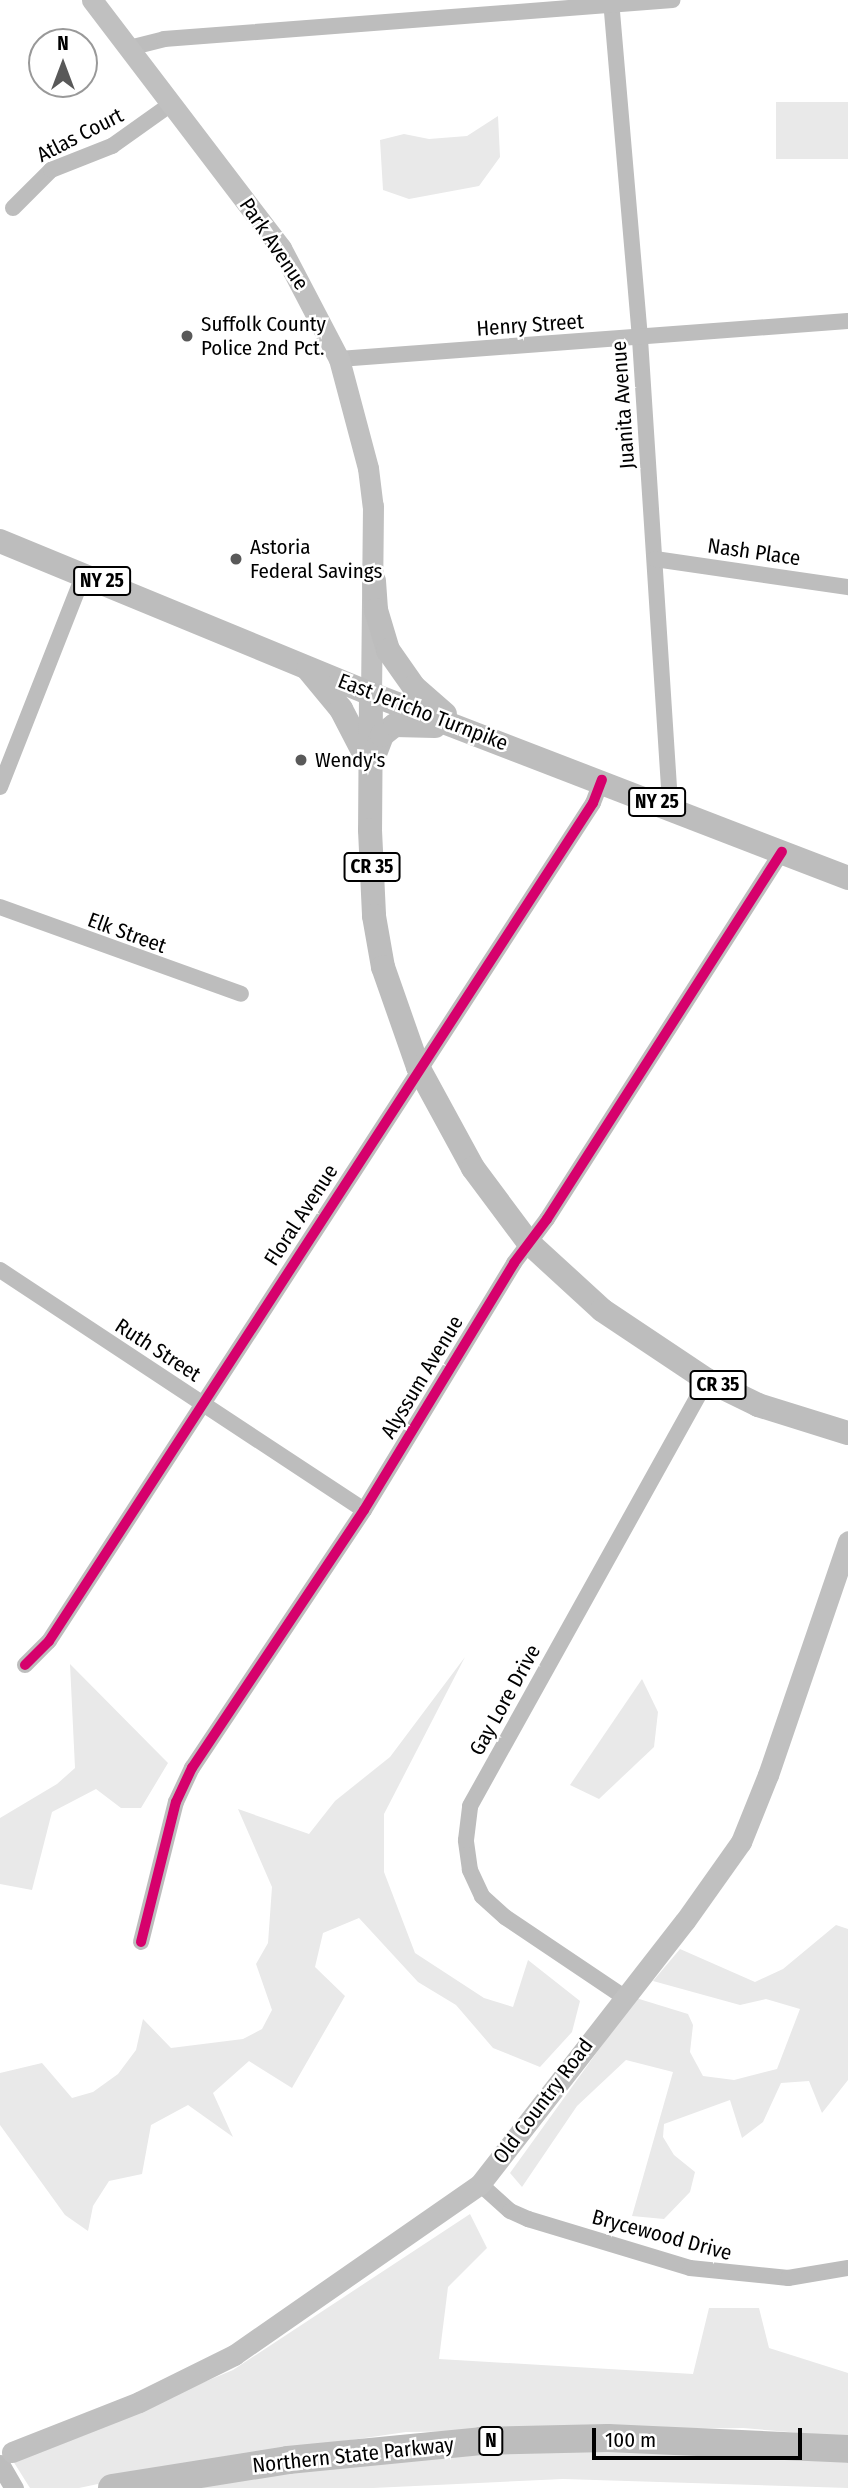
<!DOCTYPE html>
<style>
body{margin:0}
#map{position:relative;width:848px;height:2488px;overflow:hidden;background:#fff;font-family:"Fira Sans Condensed",sans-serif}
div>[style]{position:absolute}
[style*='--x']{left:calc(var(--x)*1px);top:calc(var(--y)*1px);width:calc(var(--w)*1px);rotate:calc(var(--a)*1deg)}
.green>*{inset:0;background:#e9e9e9;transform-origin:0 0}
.minor>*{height:16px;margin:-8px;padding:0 8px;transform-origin:8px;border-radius:8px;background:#bdbdbd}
.tertiary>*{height:19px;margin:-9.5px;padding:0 9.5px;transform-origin:9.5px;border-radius:9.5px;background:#bdbdbd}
.secondary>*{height:21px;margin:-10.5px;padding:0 10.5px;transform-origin:10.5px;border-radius:10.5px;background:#c0c0c0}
.primary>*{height:24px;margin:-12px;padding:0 12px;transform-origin:12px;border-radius:12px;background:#bdbdbd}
.motorway>*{height:28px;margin:-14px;padding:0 14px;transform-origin:14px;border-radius:14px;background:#bdbdbd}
.cycleway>*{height:10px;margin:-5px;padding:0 5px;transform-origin:5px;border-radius:5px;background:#d6006c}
.dots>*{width:19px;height:19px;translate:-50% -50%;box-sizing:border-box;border:4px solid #fff;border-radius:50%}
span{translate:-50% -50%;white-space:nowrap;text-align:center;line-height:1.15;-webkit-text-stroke:5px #fff;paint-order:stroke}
.shield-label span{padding:2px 5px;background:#fff;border:2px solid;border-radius:5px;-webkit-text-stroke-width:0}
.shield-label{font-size:19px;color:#000;font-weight:700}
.street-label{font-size:21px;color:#000}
.poi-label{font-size:21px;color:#000}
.left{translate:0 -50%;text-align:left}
.north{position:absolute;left:28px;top:28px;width:70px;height:70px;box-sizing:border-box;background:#fff;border:2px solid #999;border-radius:50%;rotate:0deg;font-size:19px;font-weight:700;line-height:28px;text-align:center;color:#000}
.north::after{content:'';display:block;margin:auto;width:24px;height:32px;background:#595959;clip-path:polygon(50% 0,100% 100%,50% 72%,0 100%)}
.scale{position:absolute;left:592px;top:2428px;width:210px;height:32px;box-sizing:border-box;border:4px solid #000;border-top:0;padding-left:9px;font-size:21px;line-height:24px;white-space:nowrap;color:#000;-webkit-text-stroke:5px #fff;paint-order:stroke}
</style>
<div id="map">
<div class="green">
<i style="left:848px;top:102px;width:57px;height:72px;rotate:90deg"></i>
<i style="clip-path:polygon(498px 116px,500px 157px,479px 186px,409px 199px,383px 190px,380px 140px,404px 134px,429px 139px,467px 136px)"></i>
<i style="clip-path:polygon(465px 1657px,384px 1814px,384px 1872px,415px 1953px,484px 1998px,513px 2007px,528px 1960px,580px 2001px,572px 2032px,540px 2067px,493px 2048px,456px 2005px,418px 1982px,359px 1918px,323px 1933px,315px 1967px,345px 1996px,292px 2088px,249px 2061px,213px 2093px,233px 2137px,188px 2105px,151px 2125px,142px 2174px,109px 2181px,93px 2206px,88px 2231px,65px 2215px,0 2125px,0 2073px,42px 2063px,72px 2098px,93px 2092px,118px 2074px,136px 2050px,143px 2019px,171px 2048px,243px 2039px,262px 2029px,272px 2010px,256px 1964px,268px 1943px,272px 1887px,238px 1809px,309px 1834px,335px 1801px,390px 1757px)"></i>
<i style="clip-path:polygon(70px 1664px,168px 1763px,141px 1808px,121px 1808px,96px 1789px,52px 1812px,32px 1890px,0 1884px,0 1818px,57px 1784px,75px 1768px)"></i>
<i style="clip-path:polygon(642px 1679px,658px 1712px,654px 1747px,599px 1799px,570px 1785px)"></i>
<i style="clip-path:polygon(836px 1925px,848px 1929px,848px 2080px,822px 2113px,809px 2081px,781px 2083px,763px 2122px,742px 2138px,730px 2100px,664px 2124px,663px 2137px,674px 2155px,695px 2172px,690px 2192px,664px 2219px,632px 2216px,673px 2072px,626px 2060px,577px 2106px,522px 2187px,510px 2173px,636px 1998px,688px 2014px,693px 2025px,690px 2052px,703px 2076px,734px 2080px,777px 2069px,800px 2009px,766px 1999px,740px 2005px,653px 1981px,680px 1949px,755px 1982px,783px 1969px)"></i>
<i style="clip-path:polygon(470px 2214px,487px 2248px,448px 2287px,439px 2359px,693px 2374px,709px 2308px,759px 2308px,769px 2348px,848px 2373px,848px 2437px,743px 2428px,406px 2432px,206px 2461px,79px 2488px,30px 2488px,13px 2461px,233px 2370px)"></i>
<i style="clip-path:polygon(557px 2445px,848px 2461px,848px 2488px,563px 2479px,373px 2488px,175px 2488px,215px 2480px)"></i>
</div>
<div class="minor">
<i style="--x:611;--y:0;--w:340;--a:85.1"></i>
<i style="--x:640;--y:339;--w:469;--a:86.3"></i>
<i style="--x:129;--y:48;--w:36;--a:-14"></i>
<i style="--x:164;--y:39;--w:510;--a:-4.38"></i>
<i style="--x:13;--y:208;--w:54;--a:-45"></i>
<i style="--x:51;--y:170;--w:66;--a:-21.5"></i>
<i style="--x:112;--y:146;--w:72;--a:-35.4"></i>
<i style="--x:339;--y:359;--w:510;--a:-4.27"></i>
<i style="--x:655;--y:559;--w:195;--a:8.3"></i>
<i style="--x:0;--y:787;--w:229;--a:-68.5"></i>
<i style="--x:0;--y:907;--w:256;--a:19.8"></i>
<i style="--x:0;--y:1270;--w:436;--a:33.4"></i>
<i style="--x:25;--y:1665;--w:34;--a:-45"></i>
<i style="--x:49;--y:1641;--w:999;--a:-57.01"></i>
<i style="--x:593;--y:803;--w:25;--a:-69"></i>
<i style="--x:141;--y:1942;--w:144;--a:-76"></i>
<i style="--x:176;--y:1802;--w:38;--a:-65"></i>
<i style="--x:192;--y:1768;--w:310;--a:-56.3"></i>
<i style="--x:364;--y:1510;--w:289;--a:-58.7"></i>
<i style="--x:514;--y:1263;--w:55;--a:-53.1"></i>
<i style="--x:547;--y:1219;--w:436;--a:-57.4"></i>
<i style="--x:624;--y:1997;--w:143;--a:-146.1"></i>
<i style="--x:505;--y:1917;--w:31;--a:-138"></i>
<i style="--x:482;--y:1896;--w:29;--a:-115"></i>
<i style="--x:470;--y:1870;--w:30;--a:-98"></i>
<i style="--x:466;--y:1840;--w:34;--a:-83"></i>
<i style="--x:470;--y:1806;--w:487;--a:-60.9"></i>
<i style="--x:480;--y:2184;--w:40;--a:42"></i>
<i style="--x:510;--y:2211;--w:20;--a:24"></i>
<i style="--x:528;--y:2219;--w:169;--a:16.8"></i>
<i style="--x:690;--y:2268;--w:99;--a:5.8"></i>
<i style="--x:788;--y:2278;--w:61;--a:-9.5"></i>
</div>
<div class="tertiary">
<i style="--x:0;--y:2464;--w:28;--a:60"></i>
</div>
<div class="secondary">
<i style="--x:92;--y:0;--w:312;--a:52.7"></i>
<i style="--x:281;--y:248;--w:125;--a:62.4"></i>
<i style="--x:339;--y:359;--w:113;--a:75.1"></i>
<i style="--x:368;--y:468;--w:38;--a:83"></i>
<i style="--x:373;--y:506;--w:188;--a:90.6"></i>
<i style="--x:12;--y:2452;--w:136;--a:-21.5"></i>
<i style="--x:139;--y:2402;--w:106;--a:-26.3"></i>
<i style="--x:234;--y:2355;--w:300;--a:-34.8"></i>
<i style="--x:480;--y:2184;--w:333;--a:-52.1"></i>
<i style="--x:685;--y:1921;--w:97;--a:-54.7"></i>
<i style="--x:741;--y:1842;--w:72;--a:-68.1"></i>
<i style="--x:768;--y:1775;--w:247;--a:-71.1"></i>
</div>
<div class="primary">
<i style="--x:0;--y:541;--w:401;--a:22.4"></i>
<i style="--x:371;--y:694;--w:511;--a:21.09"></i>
<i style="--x:374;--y:581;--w:29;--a:86"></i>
<i style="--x:376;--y:610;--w:42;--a:73.3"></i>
<i style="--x:388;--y:650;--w:45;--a:54.9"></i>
<i style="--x:414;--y:687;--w:41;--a:41.1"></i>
<i style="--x:308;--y:669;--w:52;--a:50.5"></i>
<i style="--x:341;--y:709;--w:59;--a:62.6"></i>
<i style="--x:371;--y:694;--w:136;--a:90.4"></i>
<i style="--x:370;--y:830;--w:86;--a:87.3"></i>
<i style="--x:374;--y:916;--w:52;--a:80"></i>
<i style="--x:383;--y:967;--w:106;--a:70.7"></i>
<i style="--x:418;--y:1067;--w:115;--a:61.4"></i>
<i style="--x:473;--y:1168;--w:94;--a:53.3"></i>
<i style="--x:529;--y:1243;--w:99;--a:42.5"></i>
<i style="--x:602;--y:1310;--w:126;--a:33.7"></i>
<i style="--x:707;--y:1380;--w:57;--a:26.1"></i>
<i style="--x:758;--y:1405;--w:94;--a:17.3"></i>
<i style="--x:373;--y:759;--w:26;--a:-69"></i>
<i style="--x:382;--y:735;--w:16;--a:-38"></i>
<i style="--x:395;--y:725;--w:40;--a:1.4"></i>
</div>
<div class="motorway">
<i style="--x:112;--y:2488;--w:178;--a:-9"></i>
<i style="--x:288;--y:2460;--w:194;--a:-5.6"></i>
<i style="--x:481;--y:2441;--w:127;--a:-1.4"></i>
<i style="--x:608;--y:2438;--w:240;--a:2.6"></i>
</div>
<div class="cycleway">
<i style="--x:25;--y:1665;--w:34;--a:-45"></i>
<i style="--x:49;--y:1641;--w:999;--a:-57.01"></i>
<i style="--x:593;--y:803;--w:25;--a:-69"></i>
<i style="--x:141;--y:1942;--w:144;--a:-76"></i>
<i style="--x:176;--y:1802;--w:38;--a:-65"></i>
<i style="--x:192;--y:1768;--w:310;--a:-56.3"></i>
<i style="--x:364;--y:1510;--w:289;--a:-58.7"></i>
<i style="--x:514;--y:1263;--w:55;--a:-53.1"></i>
<i style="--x:547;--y:1219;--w:436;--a:-57.4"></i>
</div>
<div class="dots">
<i style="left:187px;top:336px;background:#595959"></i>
<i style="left:236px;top:559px;background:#595959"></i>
<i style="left:301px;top:760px;background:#595959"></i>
</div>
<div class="shield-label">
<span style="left:102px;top:581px">NY 25</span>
<span style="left:657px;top:802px">NY 25</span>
<span style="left:372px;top:867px">CR 35</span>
<span style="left:718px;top:1385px">CR 35</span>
<span style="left:491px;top:2441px">N</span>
</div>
<div class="street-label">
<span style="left:80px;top:135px;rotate:-27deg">Atlas Court</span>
<span style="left:274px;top:244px;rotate:56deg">Park Avenue</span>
<span style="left:530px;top:325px;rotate:-4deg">Henry Street</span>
<span style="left:623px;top:405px;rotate:-94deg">Juanita Avenue</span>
<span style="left:754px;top:552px;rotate:8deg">Nash Place</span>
<span style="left:423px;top:712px;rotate:21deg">East Jericho Turnpike</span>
<span style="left:127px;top:933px;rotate:20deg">Elk Street</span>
<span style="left:301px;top:1215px;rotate:-57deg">Floral Avenue</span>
<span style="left:158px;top:1350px;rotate:33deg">Ruth Street</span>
<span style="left:422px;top:1377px;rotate:-59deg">Alyssum Avenue</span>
<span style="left:505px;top:1700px;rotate:-61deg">Gay Lore Drive</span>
<span style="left:543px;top:2101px;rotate:-53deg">Old Country Road</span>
<span style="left:662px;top:2235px;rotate:15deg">Brycewood Drive</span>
<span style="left:353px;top:2455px;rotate:-6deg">Northern State Parkway</span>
</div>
<div class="poi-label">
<span class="left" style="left:201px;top:336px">Suffolk County<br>Police 2nd Pct.</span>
<span class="left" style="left:250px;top:559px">Astoria<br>Federal Savings</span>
<span class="left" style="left:315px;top:760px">Wendy's</span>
</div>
<div class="north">N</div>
<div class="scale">100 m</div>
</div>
